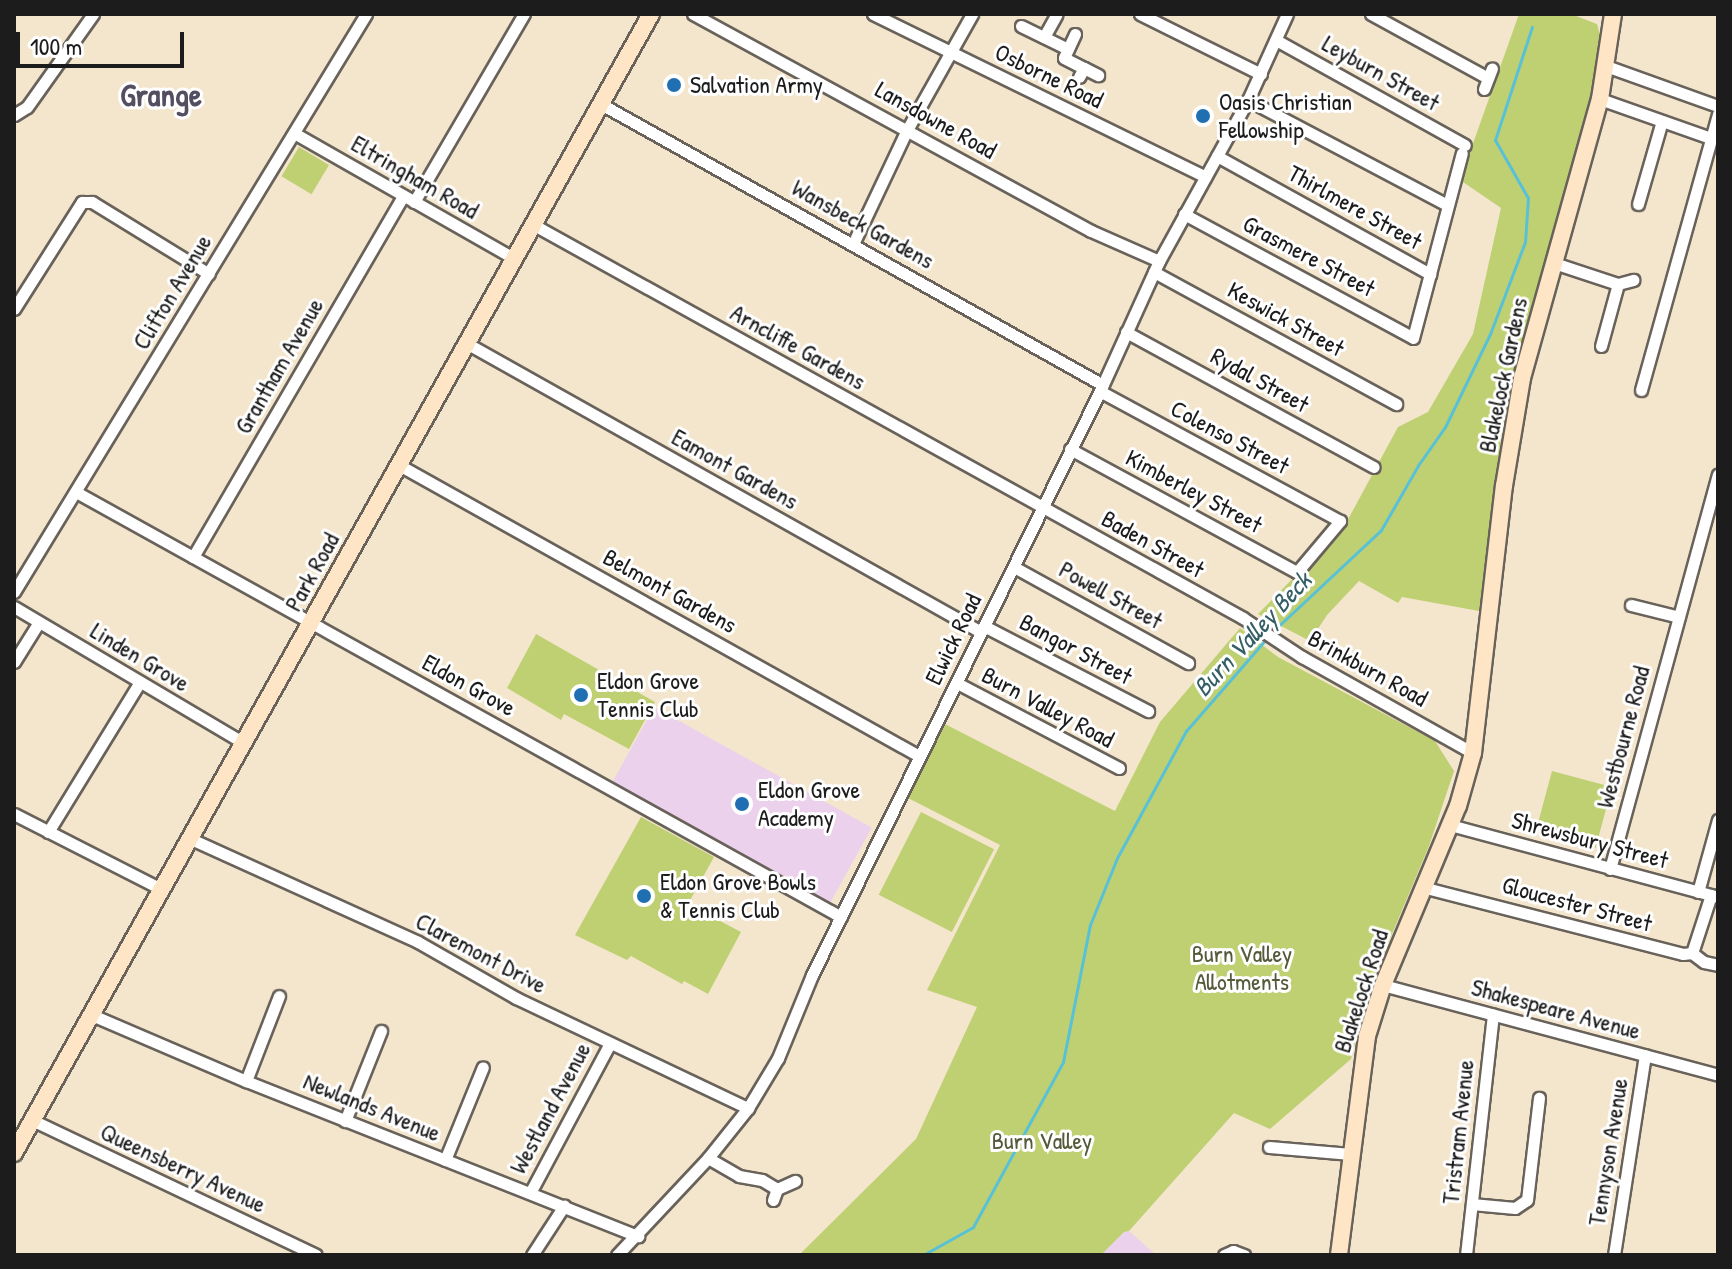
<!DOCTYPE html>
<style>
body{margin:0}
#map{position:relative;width:1732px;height:1269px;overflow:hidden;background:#f4e5cd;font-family:"Patrick Hand",sans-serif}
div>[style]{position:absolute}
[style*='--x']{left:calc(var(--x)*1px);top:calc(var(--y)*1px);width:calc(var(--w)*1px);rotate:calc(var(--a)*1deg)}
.built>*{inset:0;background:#ebd1eb;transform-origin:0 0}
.green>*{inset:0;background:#bfd073;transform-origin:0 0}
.stream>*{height:3px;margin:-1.5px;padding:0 1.5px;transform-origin:1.5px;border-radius:1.5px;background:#59c1d6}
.roads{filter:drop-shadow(2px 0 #68625a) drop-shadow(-2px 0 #68625a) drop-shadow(0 2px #68625a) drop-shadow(0 -2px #68625a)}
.street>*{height:11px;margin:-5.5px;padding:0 5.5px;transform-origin:5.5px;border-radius:5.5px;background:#fff}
.secondary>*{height:16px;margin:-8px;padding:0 8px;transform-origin:8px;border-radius:8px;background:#fde5c5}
.dots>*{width:22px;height:22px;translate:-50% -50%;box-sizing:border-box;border:4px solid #fff;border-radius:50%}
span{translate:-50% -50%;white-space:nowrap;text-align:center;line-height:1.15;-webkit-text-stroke:6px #fff;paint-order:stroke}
.street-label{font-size:24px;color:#1c1c1c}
.poi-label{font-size:24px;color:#1c1c1c}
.left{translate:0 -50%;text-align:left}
.park-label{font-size:24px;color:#555b3a}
.water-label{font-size:26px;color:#345e66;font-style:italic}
.district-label{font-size:32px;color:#544f60;font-weight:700}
.frame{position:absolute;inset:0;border:16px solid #1c1c1c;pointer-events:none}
.scale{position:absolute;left:16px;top:32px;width:168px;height:36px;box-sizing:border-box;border:4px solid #1c1c1c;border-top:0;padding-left:10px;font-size:24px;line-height:28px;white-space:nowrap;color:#1c1c1c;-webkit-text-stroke:6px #fff;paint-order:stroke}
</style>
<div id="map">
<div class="built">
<i style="left:654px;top:707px;width:249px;height:87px;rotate:29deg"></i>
<i style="clip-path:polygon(1129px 1231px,1156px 1255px,1101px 1255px,1124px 1232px)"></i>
</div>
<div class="green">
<i style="clip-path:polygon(1519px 14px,1571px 14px,1597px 24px,1604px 51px,1503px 424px,1479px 611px,1402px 597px,1398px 603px,1359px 581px,1327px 615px,1310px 641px,1258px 614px,1345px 525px,1398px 427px,1428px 412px,1473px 334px,1501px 208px,1460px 180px)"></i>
<i style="left:299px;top:147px;width:35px;height:34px;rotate:31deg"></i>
<i style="clip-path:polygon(1240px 628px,1278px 657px,1435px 741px,1454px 771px,1429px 846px,1371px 984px,1351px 1059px,1270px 1129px,1234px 1113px,1129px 1231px,1124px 1232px,1101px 1255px,799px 1255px,916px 1139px,977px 1007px,927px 990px,1000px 845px,908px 798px,941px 722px,1115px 811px,1160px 722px)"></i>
<i style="clip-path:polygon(536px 634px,655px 702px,629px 749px,564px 714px,561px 720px,507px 688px)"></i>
<i style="left:1552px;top:771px;width:62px;height:63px;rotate:15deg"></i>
<i style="left:921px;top:812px;width:82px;height:93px;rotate:27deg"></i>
<i style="clip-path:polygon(641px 817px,714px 857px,688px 904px,741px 932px,708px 994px,684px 981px,682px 984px,631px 956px,627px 960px,575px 935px)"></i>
</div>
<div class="stream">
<i style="--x:1271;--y:633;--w:151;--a:-43.1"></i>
<i style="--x:1381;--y:530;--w:76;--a:-60.1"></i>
<i style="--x:1419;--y:464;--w:45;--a:-54.9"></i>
<i style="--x:1445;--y:427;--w:103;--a:-64.2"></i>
<i style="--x:1490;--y:334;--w:98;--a:-69.2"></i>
<i style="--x:1525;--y:242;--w:44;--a:-86.1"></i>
<i style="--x:1528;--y:198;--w:67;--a:-119.6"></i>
<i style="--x:1495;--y:140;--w:119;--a:-71.9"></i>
<i style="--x:923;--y:1255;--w:57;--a:-29.2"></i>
<i style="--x:973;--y:1227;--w:188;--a:-61.4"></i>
<i style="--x:1063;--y:1062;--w:140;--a:-78.9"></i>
<i style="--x:1090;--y:925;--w:72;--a:-68.1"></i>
<i style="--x:1117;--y:858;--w:145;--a:-61.5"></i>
<i style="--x:1186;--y:731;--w:122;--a:-49"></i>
</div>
<div class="roads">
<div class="street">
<i style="--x:693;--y:14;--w:453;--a:28.6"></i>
<i style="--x:1091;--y:231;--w:74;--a:23.8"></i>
<i style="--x:873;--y:14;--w:370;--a:26.1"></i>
<i style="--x:1140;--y:14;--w:135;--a:26.4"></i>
<i style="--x:1371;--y:14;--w:133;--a:28.7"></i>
<i style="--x:1021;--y:26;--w:52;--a:26.1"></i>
<i style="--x:1075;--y:34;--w:26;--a:115"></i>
<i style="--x:1064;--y:58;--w:22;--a:27"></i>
<i style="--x:1084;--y:68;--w:10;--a:119"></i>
<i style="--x:1044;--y:37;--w:26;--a:-61"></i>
<i style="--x:1276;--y:40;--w:216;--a:29.1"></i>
<i style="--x:1606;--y:66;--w:119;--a:19.7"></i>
<i style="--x:1084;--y:68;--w:16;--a:27"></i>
<i style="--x:1484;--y:89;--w:22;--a:-69"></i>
<i style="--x:1600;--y:99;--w:118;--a:19.4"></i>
<i style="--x:1248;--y:100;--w:225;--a:27.8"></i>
<i style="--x:601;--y:104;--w:575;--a:29.24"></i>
<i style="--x:14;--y:115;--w:15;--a:-32"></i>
<i style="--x:27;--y:107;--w:114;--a:-54.6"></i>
<i style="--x:294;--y:133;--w:254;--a:29.7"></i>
<i style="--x:1217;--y:156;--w:244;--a:29"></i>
<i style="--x:414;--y:202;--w:218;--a:-59.7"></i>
<i style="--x:1638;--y:204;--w:86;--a:-73.9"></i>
<i style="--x:1184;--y:214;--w:260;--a:28.4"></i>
<i style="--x:1413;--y:338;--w:191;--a:-75.2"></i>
<i style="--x:534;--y:225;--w:811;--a:29"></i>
<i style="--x:1243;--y:618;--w:71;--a:33.5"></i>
<i style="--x:1302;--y:657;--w:196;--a:29.3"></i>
<i style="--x:853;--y:244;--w:126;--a:-64.7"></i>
<i style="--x:907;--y:130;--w:133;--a:-60.7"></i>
<i style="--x:1554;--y:263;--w:67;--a:18.2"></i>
<i style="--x:1618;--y:284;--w:16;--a:-15"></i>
<i style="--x:1154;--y:272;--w:276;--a:28.6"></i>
<i style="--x:14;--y:309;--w:127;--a:-57.6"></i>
<i style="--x:82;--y:202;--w:10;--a:0"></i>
<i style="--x:92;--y:202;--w:137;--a:31.6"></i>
<i style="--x:1126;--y:332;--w:282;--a:28.6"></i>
<i style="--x:468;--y:344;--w:588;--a:29.31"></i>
<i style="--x:1601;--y:346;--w:64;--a:-74.7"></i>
<i style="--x:1641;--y:390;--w:287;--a:-74.4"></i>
<i style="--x:1070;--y:449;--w:258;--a:28.5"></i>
<i style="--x:1297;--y:572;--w:67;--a:-49.9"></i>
<i style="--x:1340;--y:521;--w:273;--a:-151.6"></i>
<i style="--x:399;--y:465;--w:596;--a:29.23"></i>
<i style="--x:76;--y:492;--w:875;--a:29.05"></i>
<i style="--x:193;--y:557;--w:418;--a:-59.8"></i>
<i style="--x:1014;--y:567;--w:199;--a:28.9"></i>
<i style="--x:14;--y:592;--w:677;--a:-58.66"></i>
<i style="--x:1631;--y:605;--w:49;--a:14"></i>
<i style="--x:14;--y:607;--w:267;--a:30.6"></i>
<i style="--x:984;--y:626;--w:185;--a:27.4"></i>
<i style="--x:14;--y:662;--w:47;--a:-58"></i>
<i style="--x:957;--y:683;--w:183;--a:27.7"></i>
<i style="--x:14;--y:814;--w:167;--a:27"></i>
<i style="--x:1450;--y:825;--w:278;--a:15"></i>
<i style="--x:48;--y:832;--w:176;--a:-58.5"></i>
<i style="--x:191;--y:839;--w:249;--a:24.4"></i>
<i style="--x:418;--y:942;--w:113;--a:29.7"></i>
<i style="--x:516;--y:998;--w:257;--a:25.4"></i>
<i style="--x:1610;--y:869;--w:409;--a:-74.7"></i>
<i style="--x:1422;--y:887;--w:269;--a:14.4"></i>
<i style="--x:1683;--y:954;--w:9;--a:-6"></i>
<i style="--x:1692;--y:953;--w:15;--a:37"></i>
<i style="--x:1704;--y:962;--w:14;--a:12"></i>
<i style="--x:1698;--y:892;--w:75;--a:-74.5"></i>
<i style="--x:1692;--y:953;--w:61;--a:-71.9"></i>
<i style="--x:1383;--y:985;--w:347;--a:15"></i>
<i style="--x:92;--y:1015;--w:168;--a:23.2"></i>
<i style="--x:246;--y:1081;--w:422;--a:21.6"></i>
<i style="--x:246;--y:1081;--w:91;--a:-68.8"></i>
<i style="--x:32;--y:1120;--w:314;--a:25.4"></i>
<i style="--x:345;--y:1121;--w:97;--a:-68.2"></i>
<i style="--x:1269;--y:1147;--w:82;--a:4.9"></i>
<i style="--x:708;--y:1158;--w:36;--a:30"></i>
<i style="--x:739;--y:1176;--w:23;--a:10"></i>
<i style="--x:762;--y:1180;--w:17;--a:31"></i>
<i style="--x:777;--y:1189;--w:20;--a:-24"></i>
<i style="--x:445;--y:1160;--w:100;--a:-67.8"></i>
<i style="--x:530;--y:1193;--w:170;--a:-61.9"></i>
<i style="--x:773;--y:1200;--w:12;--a:-70"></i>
<i style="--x:1472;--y:1204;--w:43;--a:5.3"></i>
<i style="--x:1515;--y:1208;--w:14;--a:-34"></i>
<i style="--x:1527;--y:1200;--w:103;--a:-83.3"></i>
<i style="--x:532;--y:1255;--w:59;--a:-56.9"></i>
<i style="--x:617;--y:1255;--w:133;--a:-46.8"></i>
<i style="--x:708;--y:1158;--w:64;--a:-51.3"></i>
<i style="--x:748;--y:1108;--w:58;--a:-59"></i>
<i style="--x:778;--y:1058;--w:90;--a:-67.7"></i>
<i style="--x:812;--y:975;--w:651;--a:-63.75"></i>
<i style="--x:1100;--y:391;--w:143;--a:-65.6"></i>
<i style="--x:1159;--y:261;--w:184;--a:-61.1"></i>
<i style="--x:1248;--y:100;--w:94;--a:-65.6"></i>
<i style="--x:1224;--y:1255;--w:10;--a:-24"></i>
<i style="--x:1233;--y:1251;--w:12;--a:20"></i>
<i style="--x:1466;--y:1255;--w:242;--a:-83.6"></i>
<i style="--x:1614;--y:1255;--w:202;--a:-81.2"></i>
</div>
<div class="secondary">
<i style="--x:14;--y:1153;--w:1305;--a:-60.78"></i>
<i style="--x:1339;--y:1255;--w:221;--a:-82.7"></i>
<i style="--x:1367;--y:1036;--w:53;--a:-72.6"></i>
<i style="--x:1383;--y:985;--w:194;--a:-67.3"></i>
<i style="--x:1458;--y:806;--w:55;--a:-74.2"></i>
<i style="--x:1473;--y:753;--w:269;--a:-83.4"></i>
<i style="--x:1504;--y:486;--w:109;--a:-80.5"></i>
<i style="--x:1522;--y:378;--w:290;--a:-74.4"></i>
<i style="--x:1600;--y:99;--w:86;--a:-81.3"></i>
</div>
</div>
<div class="dots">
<i style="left:674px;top:85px;background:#1f6fb2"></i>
<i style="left:1203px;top:116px;background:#1f6fb2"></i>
<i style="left:581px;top:695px;background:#1f6fb2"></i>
<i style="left:742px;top:804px;background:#1f6fb2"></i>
<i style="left:644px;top:896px;background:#1f6fb2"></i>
</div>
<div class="street-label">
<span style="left:1381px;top:73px;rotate:29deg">Leyburn Street</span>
<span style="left:1049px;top:76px;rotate:26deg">Osborne Road</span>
<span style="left:936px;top:120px;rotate:29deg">Lansdowne Road</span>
<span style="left:415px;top:177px;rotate:30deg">Eltringham Road</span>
<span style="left:1355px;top:207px;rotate:29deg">Thirlmere Street</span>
<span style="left:863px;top:224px;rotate:29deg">Wansbeck Gardens</span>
<span style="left:1309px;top:256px;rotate:28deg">Grasmere Street</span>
<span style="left:172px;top:292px;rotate:-59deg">Clifton Avenue</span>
<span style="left:1286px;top:319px;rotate:29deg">Keswick Street</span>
<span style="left:798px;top:347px;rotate:29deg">Arncliffe Gardens</span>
<span style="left:279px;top:366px;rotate:-60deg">Grantham Avenue</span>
<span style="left:1503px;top:375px;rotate:-78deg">Blakelock Gardens</span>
<span style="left:1260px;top:380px;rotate:29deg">Rydal Street</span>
<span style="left:1230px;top:437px;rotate:28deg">Colenso Street</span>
<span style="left:735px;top:469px;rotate:29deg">Eamont Gardens</span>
<span style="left:1194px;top:491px;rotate:28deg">Kimberley Street</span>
<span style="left:1153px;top:544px;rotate:29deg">Baden Street</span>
<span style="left:312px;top:572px;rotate:-61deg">Park Road</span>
<span style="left:670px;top:591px;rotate:29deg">Belmont Gardens</span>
<span style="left:1111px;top:595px;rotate:29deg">Powell Street</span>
<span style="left:953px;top:639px;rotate:-64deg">Elwick Road</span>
<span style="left:1076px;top:649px;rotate:28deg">Bangor Street</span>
<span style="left:140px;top:657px;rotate:31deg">Linden Grove</span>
<span style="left:1368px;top:668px;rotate:29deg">Brinkburn Road</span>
<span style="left:469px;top:685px;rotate:29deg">Eldon Grove</span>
<span style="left:1048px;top:707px;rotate:28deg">Burn Valley Road</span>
<span style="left:1623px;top:737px;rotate:-75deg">Westbourne Road</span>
<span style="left:1590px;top:840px;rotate:15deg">Shrewsbury Street</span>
<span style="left:1577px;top:904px;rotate:15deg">Gloucester Street</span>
<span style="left:481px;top:953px;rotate:28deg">Claremont Drive</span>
<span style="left:1361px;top:991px;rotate:-72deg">Blakelock Road</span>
<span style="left:1556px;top:1009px;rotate:15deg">Shakespeare Avenue</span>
<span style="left:372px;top:1107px;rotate:22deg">Newlands Avenue</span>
<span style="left:550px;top:1108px;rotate:-62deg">Westland Avenue</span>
<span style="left:1458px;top:1132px;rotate:-84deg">Tristram Avenue</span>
<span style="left:1608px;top:1152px;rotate:-81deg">Tennyson Avenue</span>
<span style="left:183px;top:1168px;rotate:25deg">Queensberry Avenue</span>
</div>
<div class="poi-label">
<span class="left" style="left:690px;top:85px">Salvation Army</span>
<span class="left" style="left:1219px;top:116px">Oasis Christian<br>Fellowship</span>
<span class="left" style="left:597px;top:695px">Eldon Grove<br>Tennis Club</span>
<span class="left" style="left:758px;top:804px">Eldon Grove<br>Academy</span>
<span class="left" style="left:660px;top:896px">Eldon Grove Bowls<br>&amp; Tennis Club</span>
</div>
<div class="park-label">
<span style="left:1242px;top:968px">Burn Valley<br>Allotments</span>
<span style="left:1042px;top:1141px">Burn Valley</span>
</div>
<div class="water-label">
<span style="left:1252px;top:634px;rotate:-47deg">Burn Valley Beck</span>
</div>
<div class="district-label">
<span style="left:161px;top:95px">Grange</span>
</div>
<div class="frame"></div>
<div class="scale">100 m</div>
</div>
